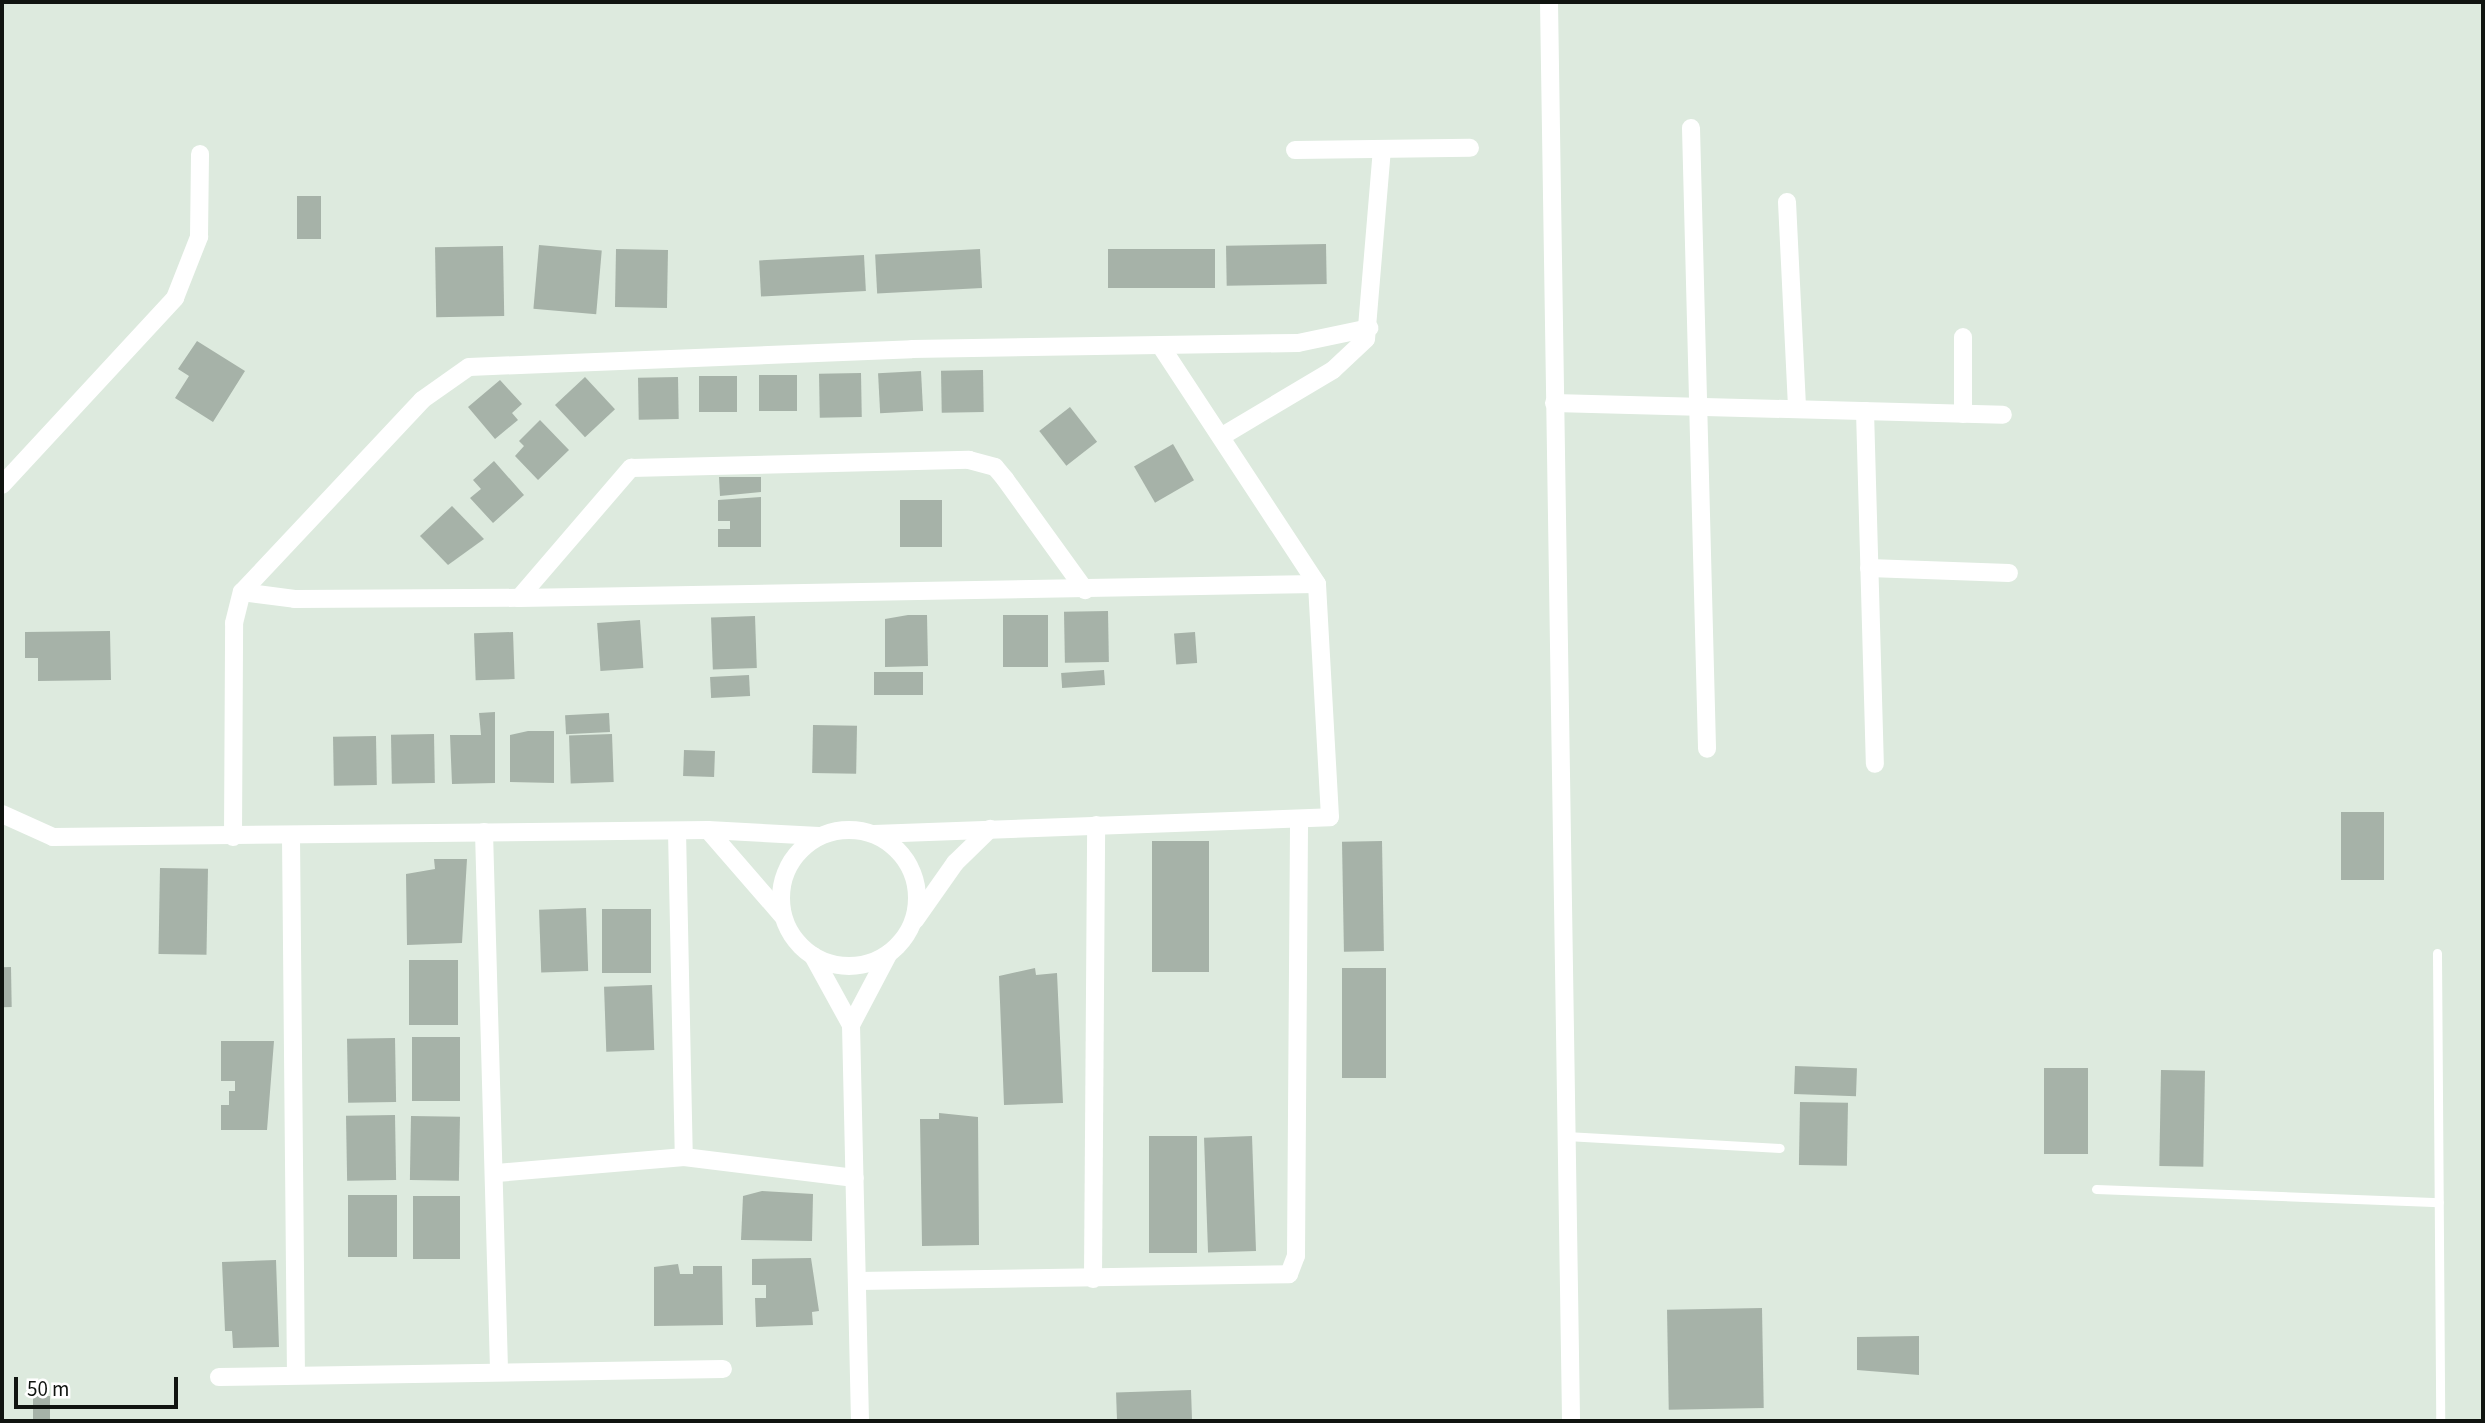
<!DOCTYPE html>
<style>
body{margin:0}
#map{position:relative;width:2485px;height:1423px;overflow:hidden;background:#ddeade;font-family:"Source Sans 3",sans-serif}
div>[style]{position:absolute}
[style*='--x']{left:calc(var(--x)*1px);top:calc(var(--y)*1px);width:calc(var(--w)*1px);rotate:calc(var(--a)*1deg)}
.building>*{inset:0;background:#a6b2a8;transform-origin:0 0}
.lane>*{height:9px;margin:-4.5px;padding:0 4.5px;transform-origin:4.5px;border-radius:4.5px;background:#fff}
.street>*{height:18px;margin:-9px;padding:0 9px;transform-origin:9px;border-radius:9px;background:#fff}
.street>.ring{margin:-9px;padding:0;box-sizing:content-box;background:none;border:18px solid #fff;border-radius:50%}
span{translate:-50% -50%;white-space:nowrap;text-align:center;line-height:1.15;-webkit-text-stroke:5px #fff;paint-order:stroke}
.frame{position:absolute;inset:0;border:4px solid #101410;pointer-events:none}
.scale{position:absolute;left:14px;top:1377px;width:164px;height:32px;box-sizing:border-box;border:4px solid #101410;border-top:0;padding-left:9px;font-size:21px;line-height:24px;white-space:nowrap;color:#101410;-webkit-text-stroke:5px #fff;paint-order:stroke}
</style>
<div id="map">
<div class="building">
<i style="left:297px;top:196px;width:24px;height:43px"></i>
<i style="left:1326px;top:244px;width:40px;height:100px;rotate:89deg"></i>
<i style="left:539px;top:245px;width:63px;height:64px;rotate:5deg"></i>
<i style="left:503px;top:246px;width:70px;height:68px;rotate:89deg"></i>
<i style="left:616px;top:249px;width:52px;height:58px;rotate:1deg"></i>
<i style="left:980px;top:249px;width:39px;height:105px;rotate:87deg"></i>
<i style="left:1215px;top:249px;width:39px;height:107px;rotate:90deg"></i>
<i style="left:864px;top:255px;width:36px;height:105px;rotate:87deg"></i>
<i style="clip-path:polygon(197px 341px,245px 371px,213px 422px,175px 398px,189px 376px,178px 369px)"></i>
<i style="left:983px;top:370px;width:42px;height:42px;rotate:89deg"></i>
<i style="left:921px;top:371px;width:40px;height:43px;rotate:87deg"></i>
<i style="left:861px;top:373px;width:44px;height:42px;rotate:89deg"></i>
<i style="left:759px;top:375px;width:38px;height:36px"></i>
<i style="left:699px;top:376px;width:38px;height:36px"></i>
<i style="left:585px;top:377px;width:44px;height:41px;rotate:47deg"></i>
<i style="left:678px;top:377px;width:42px;height:40px;rotate:89deg"></i>
<i style="clip-path:polygon(500px 380px,522px 404px,512px 413px,518px 420px,495px 439px,468px 407px)"></i>
<i style="left:1070px;top:407px;width:44px;height:39px;rotate:52deg"></i>
<i style="clip-path:polygon(540px 420px,569px 450px,538px 480px,515px 456px,524px 446px,519px 441px)"></i>
<i style="left:1173px;top:444px;width:42px;height:45px;rotate:60deg"></i>
<i style="clip-path:polygon(494px 461px,524px 495px,493px 523px,470px 498px,481px 489px,473px 480px)"></i>
<i style="clip-path:polygon(719px 477px,761px 477px,761px 492px,720px 496px)"></i>
<i style="clip-path:polygon(761px 497px,761px 547px,718px 547px,718px 529px,730px 529px,730px 521px,718px 521px,718px 500px)"></i>
<i style="left:900px;top:500px;width:42px;height:47px"></i>
<i style="clip-path:polygon(452px 506px,484px 539px,448px 565px,420px 536px)"></i>
<i style="left:1108px;top:611px;width:51px;height:44px;rotate:89deg"></i>
<i style="clip-path:polygon(908px 615px,927px 615px,928px 666px,885px 667px,885px 619px)"></i>
<i style="left:1003px;top:615px;width:45px;height:52px"></i>
<i style="left:755px;top:616px;width:52px;height:44px;rotate:88deg"></i>
<i style="left:640px;top:620px;width:48px;height:43px;rotate:86deg"></i>
<i style="clip-path:polygon(110px 631px,111px 680px,38px 681px,38px 658px,25px 658px,25px 632px)"></i>
<i style="left:513px;top:632px;width:47px;height:39px;rotate:88deg"></i>
<i style="left:1195px;top:632px;width:31px;height:21px;rotate:86deg"></i>
<i style="left:1104px;top:670px;width:15px;height:43px;rotate:86deg"></i>
<i style="left:923px;top:672px;width:23px;height:49px;rotate:90deg"></i>
<i style="left:749px;top:675px;width:21px;height:39px;rotate:87deg"></i>
<i style="clip-path:polygon(495px 712px,495px 783px,452px 784px,450px 735px,481px 735px,479px 713px)"></i>
<i style="left:609px;top:713px;width:19px;height:44px;rotate:87deg"></i>
<i style="left:813px;top:725px;width:44px;height:48px;rotate:1deg"></i>
<i style="clip-path:polygon(528px 731px,554px 731px,554px 783px,510px 782px,510px 735px)"></i>
<i style="left:434px;top:734px;width:49px;height:43px;rotate:89deg"></i>
<i style="left:612px;top:734px;width:48px;height:43px;rotate:88deg"></i>
<i style="left:376px;top:736px;width:49px;height:43px;rotate:89deg"></i>
<i style="left:684px;top:750px;width:31px;height:26px;rotate:2deg"></i>
<i style="left:2341px;top:812px;width:43px;height:68px"></i>
<i style="left:1152px;top:841px;width:57px;height:131px"></i>
<i style="left:1382px;top:841px;width:110px;height:40px;rotate:89deg"></i>
<i style="clip-path:polygon(434px 859px,467px 859px,462px 943px,407px 945px,406px 874px,435px 869px)"></i>
<i style="left:160px;top:868px;width:48px;height:86px;rotate:1deg"></i>
<i style="left:586px;top:908px;width:63px;height:47px;rotate:88deg"></i>
<i style="left:602px;top:909px;width:49px;height:64px"></i>
<i style="left:409px;top:960px;width:49px;height:65px"></i>
<i style="left:11px;top:967px;width:40px;height:9px;rotate:89deg"></i>
<i style="clip-path:polygon(1035px 968px,1036px 975px,1057px 973px,1063px 1103px,1004px 1105px,999px 976px)"></i>
<i style="left:1342px;top:968px;width:44px;height:110px"></i>
<i style="left:652px;top:985px;width:65px;height:48px;rotate:88deg"></i>
<i style="left:412px;top:1037px;width:48px;height:64px"></i>
<i style="left:395px;top:1038px;width:64px;height:48px;rotate:89deg"></i>
<i style="clip-path:polygon(221px 1041px,274px 1041px,267px 1130px,221px 1130px,221px 1105px,229px 1105px,229px 1091px,235px 1091px,235px 1081px,221px 1081px)"></i>
<i style="left:1795px;top:1066px;width:62px;height:28px;rotate:2deg"></i>
<i style="left:2044px;top:1068px;width:44px;height:86px"></i>
<i style="left:2161px;top:1070px;width:44px;height:96px;rotate:1deg"></i>
<i style="left:1800px;top:1102px;width:48px;height:63px;rotate:1deg"></i>
<i style="clip-path:polygon(939px 1113px,978px 1117px,979px 1245px,922px 1246px,920px 1119px,939px 1119px)"></i>
<i style="left:395px;top:1115px;width:65px;height:49px;rotate:89deg"></i>
<i style="left:411px;top:1116px;width:49px;height:64px;rotate:1deg"></i>
<i style="left:1149px;top:1136px;width:48px;height:117px"></i>
<i style="left:1252px;top:1136px;width:115px;height:48px;rotate:88deg"></i>
<i style="clip-path:polygon(762px 1191px,813px 1194px,812px 1241px,741px 1240px,743px 1196px)"></i>
<i style="left:348px;top:1195px;width:49px;height:62px"></i>
<i style="left:413px;top:1196px;width:47px;height:63px"></i>
<i style="clip-path:polygon(811px 1258px,819px 1311px,812px 1312px,813px 1325px,756px 1327px,755px 1298px,766px 1298px,766px 1285px,752px 1285px,752px 1259px)"></i>
<i style="clip-path:polygon(276px 1260px,279px 1347px,233px 1348px,232px 1331px,225px 1331px,222px 1262px)"></i>
<i style="clip-path:polygon(678px 1264px,680px 1274px,693px 1274px,693px 1266px,722px 1266px,723px 1325px,654px 1326px,654px 1267px)"></i>
<i style="left:1762px;top:1308px;width:100px;height:95px;rotate:89deg"></i>
<i style="clip-path:polygon(1919px 1336px,1919px 1375px,1857px 1370px,1857px 1337px)"></i>
<i style="left:1191px;top:1390px;width:29px;height:75px;rotate:88deg"></i>
<i style="left:33px;top:1396px;width:17px;height:25px"></i>
</div>
<div class="lane">
<i style="--x:2437;--y:953;--w:468;--a:89.6"></i>
<i style="--x:1566;--y:1136;--w:214;--a:3.2"></i>
<i style="--x:2096;--y:1189;--w:343;--a:2.2"></i>
</div>
<div class="street">
<i style="--x:1549;--y:2;--w:1419;--a:89.11"></i>
<i style="--x:1691;--y:128;--w:621;--a:88.52"></i>
<i style="--x:1295;--y:150;--w:175;--a:-0.7"></i>
<i style="--x:1787;--y:202;--w:207;--a:87.2"></i>
<i style="--x:1963;--y:337;--w:77;--a:90"></i>
<i style="--x:1554;--y:403;--w:449;--a:1.5"></i>
<i style="--x:1865;--y:411;--w:353;--a:88.4"></i>
<i style="--x:1224;--y:435;--w:127;--a:-30.8"></i>
<i style="--x:1333;--y:370;--w:45;--a:-43.2"></i>
<i style="--x:1366;--y:339;--w:190;--a:-85.2"></i>
<i style="--x:2;--y:485;--w:255;--a:-47.2"></i>
<i style="--x:175;--y:298;--w:66;--a:-68.5"></i>
<i style="--x:199;--y:237;--w:83;--a:-89.3"></i>
<i style="--x:1869;--y:568;--w:140;--a:2"></i>
<i style="--x:242;--y:592;--w:53;--a:7.5"></i>
<i style="--x:295;--y:599;--w:224;--a:-0.3"></i>
<i style="--x:519;--y:598;--w:798;--a:-1.01"></i>
<i style="--x:519;--y:598;--w:172;--a:-49.3"></i>
<i style="--x:631;--y:468;--w:338;--a:-1.4"></i>
<i style="--x:969;--y:460;--w:27;--a:15"></i>
<i style="--x:995;--y:467;--w:16;--a:50"></i>
<i style="--x:1005;--y:479;--w:137;--a:54.2"></i>
<i style="--x:2;--y:814;--w:56;--a:24.3"></i>
<i style="--x:53;--y:837;--w:655;--a:-0.61"></i>
<i style="--x:708;--y:830;--w:111;--a:3.1"></i>
<i style="--x:708;--y:830;--w:113;--a:49"></i>
<i class="ring" style="left:781px;top:830px;width:118px;height:118px"></i>
<i style="--x:677;--y:831;--w:326;--a:88.8"></i>
<i style="--x:484;--y:832;--w:537;--a:88.4"></i>
<i style="--x:874;--y:834;--w:456;--a:-2.1"></i>
<i style="--x:1330;--y:817;--w:233;--a:-93.2"></i>
<i style="--x:1317;--y:584;--w:282;--a:-123.3"></i>
<i style="--x:233;--y:837;--w:214;--a:-89.7"></i>
<i style="--x:234;--y:623;--w:32;--a:-76"></i>
<i style="--x:242;--y:592;--w:263;--a:-46.8"></i>
<i style="--x:422;--y:400;--w:57;--a:-35.1"></i>
<i style="--x:469;--y:367;--w:443;--a:-2.3"></i>
<i style="--x:912;--y:349;--w:386;--a:-0.9"></i>
<i style="--x:1298;--y:343;--w:73;--a:-11.9"></i>
<i style="--x:291;--y:837;--w:537;--a:89.47"></i>
<i style="--x:915;--y:920;--w:70;--a:-54.9"></i>
<i style="--x:955;--y:863;--w:49;--a:-44.2"></i>
<i style="--x:813;--y:956;--w:79;--a:61.2"></i>
<i style="--x:851;--y:1025;--w:396;--a:88.7"></i>
<i style="--x:851;--y:1025;--w:81;--a:-62.2"></i>
<i style="--x:497;--y:1173;--w:188;--a:-4.9"></i>
<i style="--x:684;--y:1157;--w:172;--a:7"></i>
<i style="--x:1093;--y:1279;--w:454;--a:-89.6"></i>
<i style="--x:858;--y:1281;--w:431;--a:-0.9"></i>
<i style="--x:1289;--y:1274;--w:19;--a:-69"></i>
<i style="--x:1296;--y:1256;--w:434;--a:-89.6"></i>
<i style="--x:219;--y:1377;--w:504;--a:-0.91"></i>
</div>
<div class="frame"></div>
<div class="scale">50 m</div>
</div>
